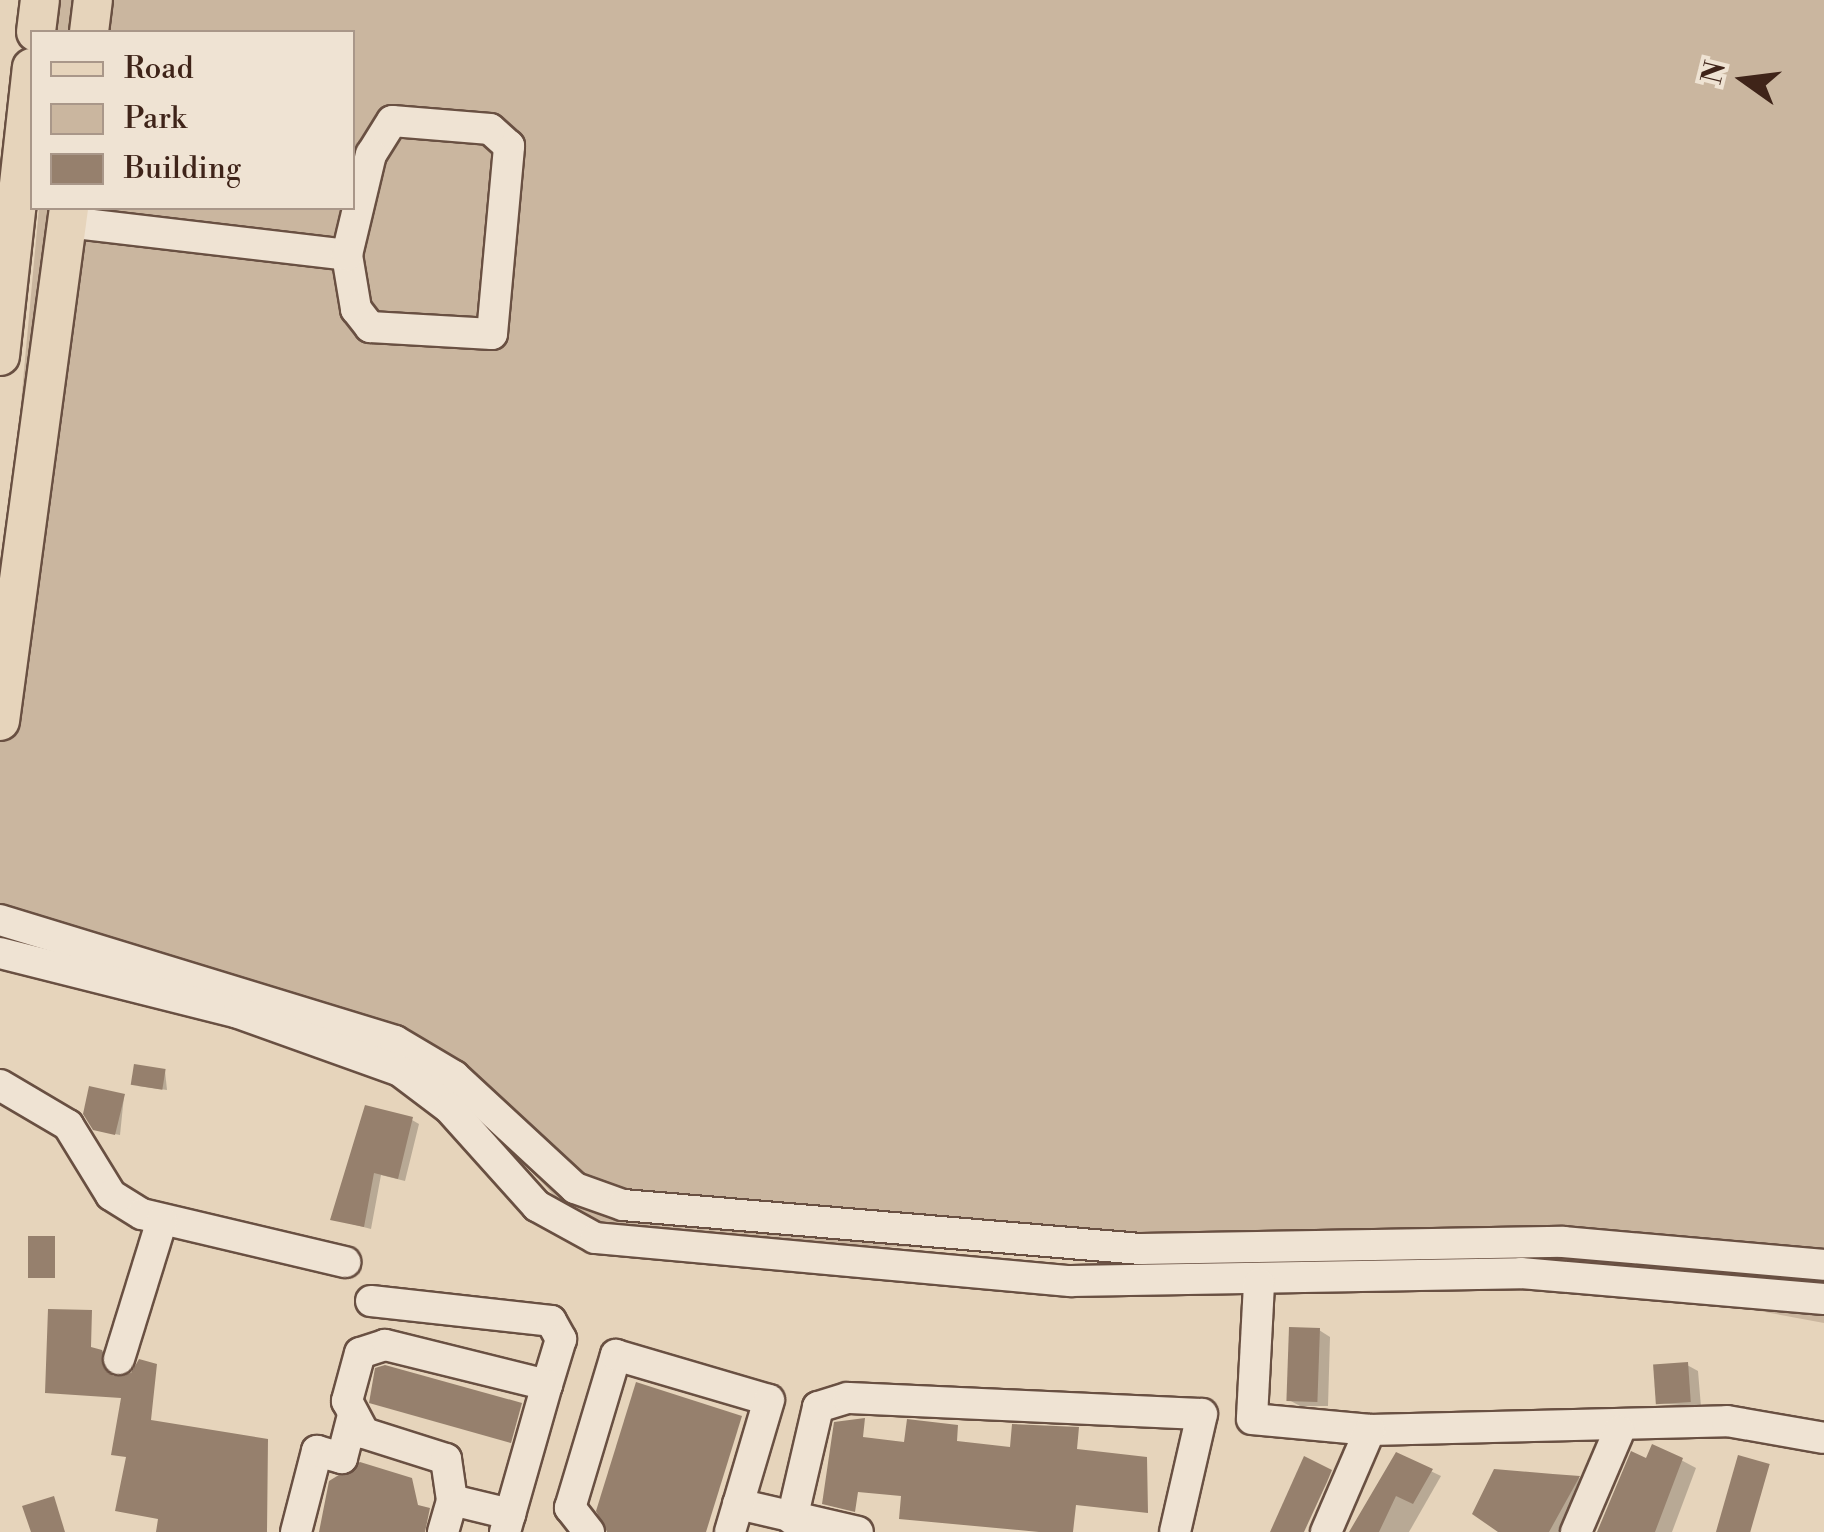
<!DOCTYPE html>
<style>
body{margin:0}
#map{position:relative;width:1824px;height:1532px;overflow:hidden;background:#e6d4bb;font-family:"Libre Bodoni",serif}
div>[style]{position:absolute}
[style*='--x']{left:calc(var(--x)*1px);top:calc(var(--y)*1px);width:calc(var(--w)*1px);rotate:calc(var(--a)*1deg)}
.green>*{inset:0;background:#cab69f}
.shadow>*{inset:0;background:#0003}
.building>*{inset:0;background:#96806d;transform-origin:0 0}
.roads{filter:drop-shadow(2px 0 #695042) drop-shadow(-2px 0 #695042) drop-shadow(0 2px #695042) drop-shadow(0 -2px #695042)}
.minor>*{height:30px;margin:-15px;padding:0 15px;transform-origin:15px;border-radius:15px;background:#efe3d3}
.major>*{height:38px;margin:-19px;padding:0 19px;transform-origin:19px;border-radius:19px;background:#e6d4bb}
span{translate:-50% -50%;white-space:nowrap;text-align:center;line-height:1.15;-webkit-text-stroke:10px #efe3d3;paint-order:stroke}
.legend{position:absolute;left:30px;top:30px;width:325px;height:180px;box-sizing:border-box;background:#efe3d3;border:2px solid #a99789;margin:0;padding:12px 18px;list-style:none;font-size:30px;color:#3f2419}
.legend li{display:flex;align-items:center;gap:20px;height:50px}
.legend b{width:50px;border:2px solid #a99789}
.north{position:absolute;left:1694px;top:30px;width:100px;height:100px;-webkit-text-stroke:8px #efe3d3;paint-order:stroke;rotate:284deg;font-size:28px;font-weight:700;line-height:40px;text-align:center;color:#3f2419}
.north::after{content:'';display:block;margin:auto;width:35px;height:45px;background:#3f2419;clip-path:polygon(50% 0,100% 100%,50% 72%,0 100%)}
</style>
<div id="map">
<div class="green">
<i style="clip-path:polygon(58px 0,1824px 0,1824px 1323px,1512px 1265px,595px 1238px,453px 1090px,0 915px,0 630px,39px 208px,352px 208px,352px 32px,55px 32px)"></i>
</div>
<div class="shadow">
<i style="clip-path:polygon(165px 1071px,167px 1090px,138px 1086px)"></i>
<i style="clip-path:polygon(124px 1096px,120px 1135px,100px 1131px)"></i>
<i style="clip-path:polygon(412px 1120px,419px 1124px,405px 1181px,381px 1175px,371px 1229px,333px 1219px)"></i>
<i style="clip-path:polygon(1319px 1330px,1330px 1337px,1328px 1406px,1300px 1406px,1289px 1400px)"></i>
<i style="clip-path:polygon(1687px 1365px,1698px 1371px,1701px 1407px,1658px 1403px)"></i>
<i style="clip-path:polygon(1397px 1455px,1441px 1476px,1409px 1532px,1360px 1532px)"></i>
<i style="clip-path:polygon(1681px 1460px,1696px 1468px,1672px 1532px,1600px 1532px,1647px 1461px)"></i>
<i style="clip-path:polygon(1496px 1472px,1579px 1478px,1588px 1483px,1562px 1532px,1499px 1532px)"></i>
</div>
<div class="building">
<i style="left:134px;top:1064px;width:32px;height:21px;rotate:9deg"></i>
<i style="clip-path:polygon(89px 1086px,125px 1094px,115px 1135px,93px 1130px,83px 1114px)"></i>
<i style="clip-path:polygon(365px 1105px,413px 1117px,398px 1179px,374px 1173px,364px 1227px,330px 1220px)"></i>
<i style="left:55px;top:1236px;width:42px;height:27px;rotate:90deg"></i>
<i style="clip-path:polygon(48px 1309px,92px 1310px,91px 1347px,102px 1350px,113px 1376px,131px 1373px,139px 1359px,157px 1364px,151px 1420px,268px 1439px,267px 1532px,156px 1532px,158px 1519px,115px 1511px,126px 1457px,111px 1455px,121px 1398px,45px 1393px)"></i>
<i style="left:1289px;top:1327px;width:31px;height:74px;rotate:2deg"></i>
<i style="left:1688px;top:1362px;width:40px;height:35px;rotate:86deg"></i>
<i style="clip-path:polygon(385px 1365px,522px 1403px,511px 1443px,369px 1403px,375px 1368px)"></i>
<i style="clip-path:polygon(636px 1382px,742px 1416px,706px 1532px,607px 1532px,596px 1511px)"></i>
<i style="clip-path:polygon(865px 1418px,863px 1437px,904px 1442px,907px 1419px,958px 1425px,957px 1441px,1010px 1447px,1012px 1424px,1079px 1427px,1077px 1449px,1147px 1457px,1148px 1513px,1076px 1505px,1073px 1532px,1039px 1532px,899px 1519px,901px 1496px,858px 1492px,855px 1512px,822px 1504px,834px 1422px)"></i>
<i style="clip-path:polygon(1652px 1444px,1683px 1458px,1655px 1532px,1597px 1532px,1631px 1451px,1646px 1458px)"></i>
<i style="clip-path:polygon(1396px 1452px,1433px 1469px,1413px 1504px,1396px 1496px,1379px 1532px,1349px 1532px)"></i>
<i style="left:1738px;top:1455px;width:33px;height:80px;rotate:16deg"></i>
<i style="clip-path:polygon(1304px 1456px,1332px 1470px,1327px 1482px,1304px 1532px,1270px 1532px)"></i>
<i style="clip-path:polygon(360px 1462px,412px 1478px,418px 1505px,430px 1508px,425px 1532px,319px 1532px,329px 1481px)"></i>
<i style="clip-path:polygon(1494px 1469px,1553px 1474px,1580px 1476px,1549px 1532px,1498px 1532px,1472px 1514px)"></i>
<i style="clip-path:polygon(54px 1496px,65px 1532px,31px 1532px,22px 1506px)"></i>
</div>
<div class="roads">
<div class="minor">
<i style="--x:67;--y:222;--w:282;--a:6.7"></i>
<i style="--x:347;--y:255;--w:55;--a:80.5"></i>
<i style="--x:356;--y:309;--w:23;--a:52"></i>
<i style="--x:370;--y:327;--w:122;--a:3.3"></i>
<i style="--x:492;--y:334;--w:189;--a:-84.8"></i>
<i style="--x:509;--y:146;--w:25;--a:-138"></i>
<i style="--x:490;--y:129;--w:98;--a:-175.3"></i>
<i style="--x:392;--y:121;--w:39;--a:122"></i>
<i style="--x:371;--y:154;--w:104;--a:103.4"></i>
<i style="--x:0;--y:920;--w:413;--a:17"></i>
<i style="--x:395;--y:1041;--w:69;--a:30.7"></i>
<i style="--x:454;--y:1076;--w:165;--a:42.8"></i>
<i style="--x:575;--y:1188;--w:51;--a:19.5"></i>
<i style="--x:623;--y:1205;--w:520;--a:4.86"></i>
<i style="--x:1141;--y:1249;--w:422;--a:-1"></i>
<i style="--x:1563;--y:1242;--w:262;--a:5"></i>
<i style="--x:0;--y:953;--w:245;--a:14.1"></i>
<i style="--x:238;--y:1013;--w:172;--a:19.7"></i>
<i style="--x:400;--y:1071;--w:61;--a:37.1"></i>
<i style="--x:449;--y:1108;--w:132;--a:48.1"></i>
<i style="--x:537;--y:1206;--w:66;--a:28.9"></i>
<i style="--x:595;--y:1238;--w:478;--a:5.2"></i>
<i style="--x:1071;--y:1281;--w:450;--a:-1"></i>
<i style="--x:1521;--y:1273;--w:304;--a:4.9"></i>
<i style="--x:0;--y:1085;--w:79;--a:30.5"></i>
<i style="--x:68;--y:1125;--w:82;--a:58.4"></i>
<i style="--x:111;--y:1195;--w:36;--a:32"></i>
<i style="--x:142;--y:1214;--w:209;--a:13.3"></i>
<i style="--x:1259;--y:1284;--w:135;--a:93"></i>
<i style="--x:1252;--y:1419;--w:119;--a:5.3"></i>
<i style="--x:1370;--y:1430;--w:357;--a:-1.4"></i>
<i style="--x:1727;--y:1421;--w:98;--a:9.9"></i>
<i style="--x:371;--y:1301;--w:181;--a:6.3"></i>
<i style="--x:551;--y:1321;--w:21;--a:61"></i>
<i style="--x:561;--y:1339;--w:48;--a:106.9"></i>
<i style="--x:119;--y:1359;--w:145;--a:-72.8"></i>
<i style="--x:738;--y:1504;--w:123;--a:13.1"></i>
<i style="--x:792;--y:1519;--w:115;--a:-76.9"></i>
<i style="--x:818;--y:1407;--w:31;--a:-17"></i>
<i style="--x:848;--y:1398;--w:354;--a:2.6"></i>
<i style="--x:1202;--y:1414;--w:121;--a:102.9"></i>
<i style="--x:296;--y:1532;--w:84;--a:-75.5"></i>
<i style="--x:317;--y:1451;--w:26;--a:16"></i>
<i style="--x:342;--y:1458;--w:40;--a:-75.6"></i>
<i style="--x:443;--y:1532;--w:33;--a:-74"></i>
<i style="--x:505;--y:1532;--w:153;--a:-74.1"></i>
<i style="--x:547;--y:1385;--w:167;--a:-166.1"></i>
<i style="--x:385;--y:1345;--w:26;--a:162"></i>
<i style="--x:360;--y:1353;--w:50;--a:105.2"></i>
<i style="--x:347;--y:1401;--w:36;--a:62"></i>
<i style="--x:364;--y:1433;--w:86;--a:17.6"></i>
<i style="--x:446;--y:1459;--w:41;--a:81.7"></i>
<i style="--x:452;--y:1500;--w:60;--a:13.6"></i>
<i style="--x:589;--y:1532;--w:31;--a:-128"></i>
<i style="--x:570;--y:1508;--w:160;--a:-73.3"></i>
<i style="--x:616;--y:1355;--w:159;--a:16.4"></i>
<i style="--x:769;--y:1400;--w:138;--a:106.5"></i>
<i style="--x:1326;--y:1532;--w:111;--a:-66.7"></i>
<i style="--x:1576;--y:1532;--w:110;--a:-66.9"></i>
</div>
<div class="major">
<i style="--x:36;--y:32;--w:32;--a:-83"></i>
<i style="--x:89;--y:32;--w:32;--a:-83"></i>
<i style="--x:0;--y:356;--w:290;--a:-83.7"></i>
<i style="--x:0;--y:721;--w:518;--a:-82.34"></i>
</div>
</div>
<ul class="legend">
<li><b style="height:12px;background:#e6d4bb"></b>Road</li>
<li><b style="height:28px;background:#cab69f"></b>Park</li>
<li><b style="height:28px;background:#96806d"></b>Building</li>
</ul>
<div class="north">N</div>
</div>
